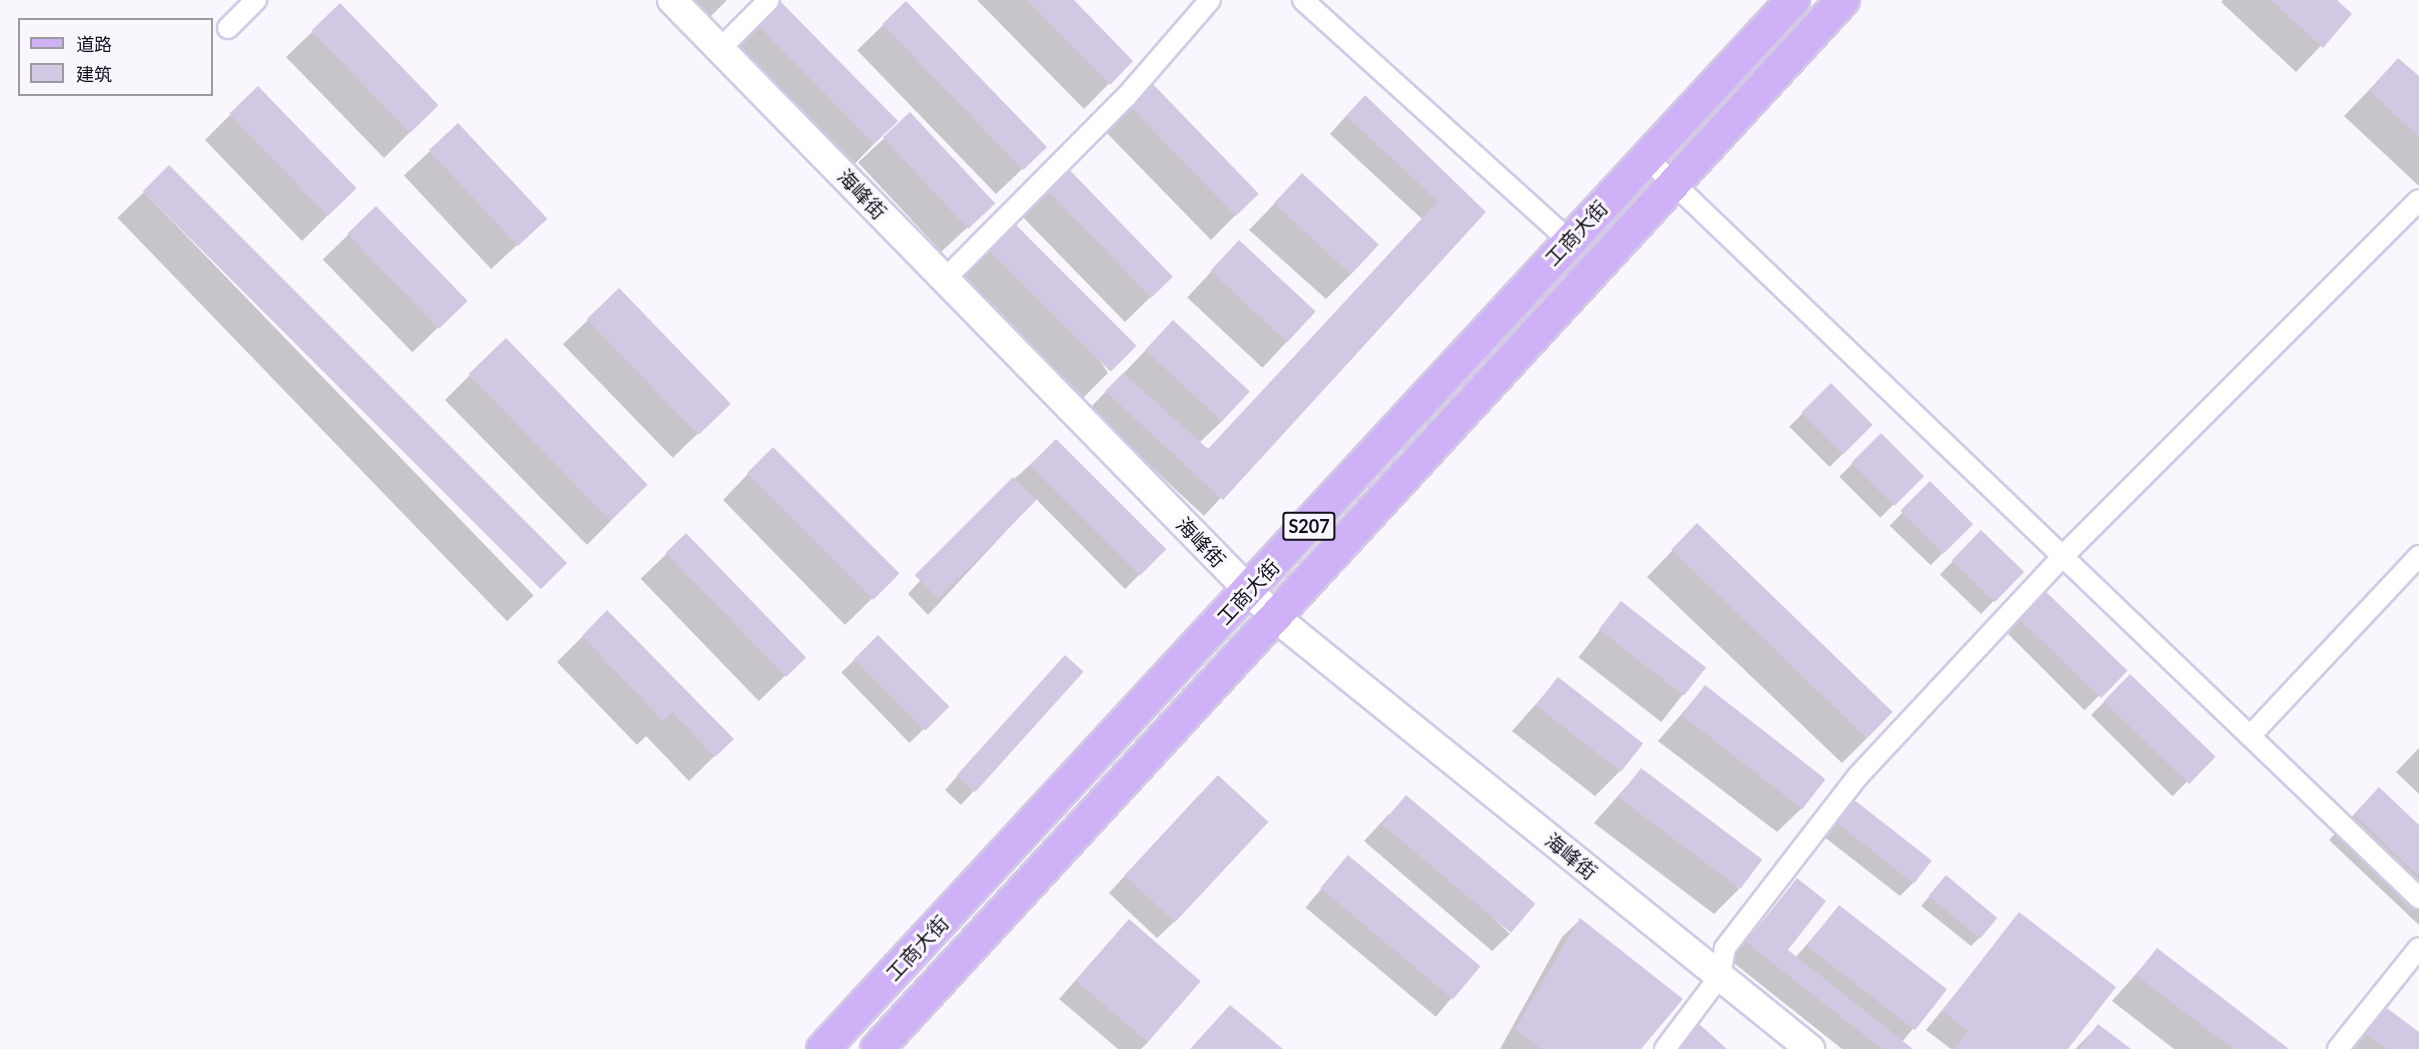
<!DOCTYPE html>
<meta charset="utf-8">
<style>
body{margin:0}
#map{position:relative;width:2419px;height:1049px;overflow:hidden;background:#f9f7fd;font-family:Lato,"Noto Sans SC",sans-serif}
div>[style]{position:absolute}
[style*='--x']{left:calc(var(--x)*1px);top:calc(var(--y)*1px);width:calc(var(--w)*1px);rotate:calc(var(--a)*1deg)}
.shadow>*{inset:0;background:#0003;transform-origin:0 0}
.building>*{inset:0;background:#d2c8e4;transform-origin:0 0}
.roads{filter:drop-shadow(2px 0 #d2c9e5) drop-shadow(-2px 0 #d2c9e5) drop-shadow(0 2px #d2c9e5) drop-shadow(0 -2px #d2c9e5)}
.street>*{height:20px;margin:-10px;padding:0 10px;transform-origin:10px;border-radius:10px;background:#fff}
.secondary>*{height:28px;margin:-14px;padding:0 14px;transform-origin:14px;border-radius:14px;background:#fff}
.primary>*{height:32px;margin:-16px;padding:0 16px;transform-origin:16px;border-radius:16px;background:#cfb1f8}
span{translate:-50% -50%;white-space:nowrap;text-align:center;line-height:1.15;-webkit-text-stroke:6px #f9f7fd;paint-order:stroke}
.shield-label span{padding:2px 4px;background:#f9f7fd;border:2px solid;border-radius:4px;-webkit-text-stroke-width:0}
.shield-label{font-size:18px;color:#110e17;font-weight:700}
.street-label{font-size:20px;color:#110e17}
.legend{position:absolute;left:18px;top:18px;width:195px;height:78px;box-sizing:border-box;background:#f9f7fd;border:2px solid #9c9aa1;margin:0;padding:8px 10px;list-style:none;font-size:18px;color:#110e17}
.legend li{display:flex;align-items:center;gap:12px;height:30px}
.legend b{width:30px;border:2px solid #9c9aa1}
</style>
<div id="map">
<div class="shadow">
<i style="clip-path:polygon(681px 0,727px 0,704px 23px)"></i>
<i style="left:771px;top:0;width:174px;height:62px;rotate:44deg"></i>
<i style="clip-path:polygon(977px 0,1072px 0,1131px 61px,1084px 109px)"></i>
<i style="clip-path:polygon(2223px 0,2335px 0,2350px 15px,2296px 72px,2221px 2px)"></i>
<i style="left:906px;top:3px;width:200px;height:68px;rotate:46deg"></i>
<i style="clip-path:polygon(312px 32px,436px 106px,384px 158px,286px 57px)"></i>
<i style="clip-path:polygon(2398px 60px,2419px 78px,2419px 186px,2344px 116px)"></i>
<i style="clip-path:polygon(1125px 101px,1257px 193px,1211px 240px,1100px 126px)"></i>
<i style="left:910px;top:114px;width:122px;height:71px;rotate:47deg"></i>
<i style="clip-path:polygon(230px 115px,354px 189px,302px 241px,205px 140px)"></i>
<i style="clip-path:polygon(1347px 115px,1484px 212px,1204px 516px,1089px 409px,1173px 322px,1222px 421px,1199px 443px,1208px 451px,1422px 219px,1330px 134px)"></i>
<i style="left:458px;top:125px;width:128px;height:74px;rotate:47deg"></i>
<i style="clip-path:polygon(1302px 175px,1351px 274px,1326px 299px,1249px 230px)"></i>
<i style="clip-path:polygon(1040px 183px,1172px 276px,1125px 322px,1014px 208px)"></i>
<i style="left:144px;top:192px;width:561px;height:37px;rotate:46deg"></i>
<i style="left:376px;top:208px;width:129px;height:74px;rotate:46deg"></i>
<i style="clip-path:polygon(1008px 219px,1108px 373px,1083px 398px,957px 271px)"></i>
<i style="left:1239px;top:242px;width:103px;height:76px;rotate:43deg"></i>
<i style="left:619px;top:290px;width:158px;height:78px;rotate:46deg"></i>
<i style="clip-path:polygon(470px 375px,646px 485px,587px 545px,445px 400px)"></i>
<i style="left:1831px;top:385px;width:57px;height:59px;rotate:45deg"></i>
<i style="left:1881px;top:435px;width:58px;height:59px;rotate:45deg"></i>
<i style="clip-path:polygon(1056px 441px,1164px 550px,1125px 589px,1036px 499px,928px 615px,908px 594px,1000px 492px)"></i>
<i style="clip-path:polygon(748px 474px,897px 574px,845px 625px,723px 500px)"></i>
<i style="left:1930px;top:484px;width:57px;height:58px;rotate:44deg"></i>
<i style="clip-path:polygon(1697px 525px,1867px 738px,1842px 763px,1647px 577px)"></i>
<i style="left:1981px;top:532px;width:57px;height:59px;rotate:44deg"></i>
<i style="left:686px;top:535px;width:170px;height:63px;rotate:46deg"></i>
<i style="left:2042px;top:590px;width:115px;height:55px;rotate:45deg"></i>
<i style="left:1621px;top:603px;width:105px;height:69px;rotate:38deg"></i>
<i style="clip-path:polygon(607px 612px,732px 739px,689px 781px,646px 736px,637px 745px,557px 662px)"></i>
<i style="left:878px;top:637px;width:98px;height:51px;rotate:46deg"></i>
<i style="clip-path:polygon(1052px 670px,1082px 672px,961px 805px,945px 790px)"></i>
<i style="left:2130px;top:676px;width:115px;height:55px;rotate:45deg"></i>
<i style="clip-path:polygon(1558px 679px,1620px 771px,1595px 796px,1512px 731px)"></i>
<i style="clip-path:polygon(1705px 687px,1803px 807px,1777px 832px,1658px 741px)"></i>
<i style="clip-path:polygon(2419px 748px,2419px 794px,2396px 772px)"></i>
<i style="clip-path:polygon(1641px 770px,1739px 889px,1714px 914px,1594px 823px)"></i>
<i style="clip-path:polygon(2379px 789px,2419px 827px,2419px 925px,2329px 840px)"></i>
<i style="clip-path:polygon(1200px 794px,1175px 921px,1157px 938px,1109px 893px)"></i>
<i style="clip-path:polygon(1853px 801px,1913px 883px,1900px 896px,1823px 836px)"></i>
<i style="clip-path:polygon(1389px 814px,1510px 934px,1492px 951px,1364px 841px)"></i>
<i style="left:1348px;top:857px;width:170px;height:66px;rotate:40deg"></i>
<i style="clip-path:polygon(1946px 877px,1979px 938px,1971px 946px,1921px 906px)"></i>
<i style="clip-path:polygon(1797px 880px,1786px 950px,1795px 958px,1839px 907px,1944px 991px,1902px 1042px,1911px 1049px,1842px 1049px,1730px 960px)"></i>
<i style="clip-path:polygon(2020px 914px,2066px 1049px,1951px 1049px,1926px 1030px)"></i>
<i style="clip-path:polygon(1580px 920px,1639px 1049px,1500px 1049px,1562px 937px)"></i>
<i style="clip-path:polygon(1112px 939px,1148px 1042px,1141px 1049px,1118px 1049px,1059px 999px)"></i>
<i style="clip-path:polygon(2157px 950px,2286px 1049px,2174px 1049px,2112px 1001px)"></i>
<i style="clip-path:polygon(2347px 1024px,2419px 1034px,2419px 1049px,2328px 1049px)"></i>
<i style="clip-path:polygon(2098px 1026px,2129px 1049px,2075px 1049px)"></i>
</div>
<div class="building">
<i style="clip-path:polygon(769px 0,779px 0,898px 121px,874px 144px,751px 18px)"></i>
<i style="clip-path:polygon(1027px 0,1074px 0,1133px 61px,1110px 85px)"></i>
<i style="clip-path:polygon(2271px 0,2337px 0,2352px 14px,2323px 48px)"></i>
<i style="left:906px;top:1px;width:203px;height:33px;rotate:46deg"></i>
<i style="left:340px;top:3px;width:142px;height:40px;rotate:46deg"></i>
<i style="clip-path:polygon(2398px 58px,2419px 76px,2419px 137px,2369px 90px)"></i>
<i style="left:1147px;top:78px;width:161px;height:32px;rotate:46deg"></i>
<i style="left:258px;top:86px;width:142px;height:40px;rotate:46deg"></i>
<i style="clip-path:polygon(1365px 95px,1486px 212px,1223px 500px,1105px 391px,1123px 373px,1208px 449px,1438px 201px,1346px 116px)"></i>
<i style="left:910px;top:112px;width:125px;height:37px;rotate:47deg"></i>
<i style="left:458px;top:123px;width:131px;height:40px;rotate:47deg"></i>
<i style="left:1061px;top:161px;width:161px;height:30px;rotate:46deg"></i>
<i style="left:169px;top:165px;width:563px;height:37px;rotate:45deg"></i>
<i style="left:1302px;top:173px;width:105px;height:41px;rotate:43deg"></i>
<i style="left:376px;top:206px;width:132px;height:40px;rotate:46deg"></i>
<i style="left:1008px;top:217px;width:182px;height:37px;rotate:45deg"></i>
<i style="left:1239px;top:240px;width:105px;height:42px;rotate:43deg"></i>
<i style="left:619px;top:288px;width:161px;height:45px;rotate:46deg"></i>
<i style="left:1173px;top:320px;width:105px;height:41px;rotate:43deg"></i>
<i style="left:506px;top:338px;width:204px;height:52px;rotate:46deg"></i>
<i style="left:1831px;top:383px;width:59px;height:42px;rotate:45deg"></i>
<i style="left:1881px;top:433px;width:61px;height:42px;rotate:45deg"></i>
<i style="left:1056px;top:439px;width:156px;height:37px;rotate:45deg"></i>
<i style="left:773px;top:447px;width:179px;height:37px;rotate:45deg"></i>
<i style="left:1013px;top:477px;width:33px;height:139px;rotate:45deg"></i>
<i style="left:1930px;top:481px;width:61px;height:42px;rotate:45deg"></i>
<i style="left:1697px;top:523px;width:272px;height:37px;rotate:44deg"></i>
<i style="left:1981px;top:530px;width:60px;height:42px;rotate:44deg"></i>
<i style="left:686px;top:533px;width:173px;height:28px;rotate:46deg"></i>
<i style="left:2042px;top:588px;width:119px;height:38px;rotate:44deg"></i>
<i style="left:1621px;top:601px;width:108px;height:36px;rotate:38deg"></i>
<i style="clip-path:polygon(607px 610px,734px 739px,715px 757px,672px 712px,663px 721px,582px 636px)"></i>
<i style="left:878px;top:635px;width:101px;height:34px;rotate:45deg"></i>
<i style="left:1065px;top:655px;width:25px;height:162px;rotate:42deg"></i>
<i style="left:2130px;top:674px;width:119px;height:38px;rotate:44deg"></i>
<i style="left:1558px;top:677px;width:108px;height:36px;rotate:38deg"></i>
<i style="left:1705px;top:685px;width:153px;height:38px;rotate:38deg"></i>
<i style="left:1641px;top:768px;width:152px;height:37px;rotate:37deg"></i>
<i style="left:1218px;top:775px;width:69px;height:137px;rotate:43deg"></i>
<i style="clip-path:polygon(2379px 787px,2419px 825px,2419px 876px,2354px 814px)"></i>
<i style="left:1406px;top:795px;width:169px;height:38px;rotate:40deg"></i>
<i style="left:1853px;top:799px;width:100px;height:29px;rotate:38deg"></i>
<i style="left:1348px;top:855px;width:173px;height:43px;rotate:40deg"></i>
<i style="left:1946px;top:875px;width:67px;height:27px;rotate:40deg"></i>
<i style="clip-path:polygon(1797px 878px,1826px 901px,1788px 950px,1913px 1049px,1882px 1049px,1746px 942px)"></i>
<i style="left:1839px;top:905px;width:137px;height:52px;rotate:38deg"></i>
<i style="clip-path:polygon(2019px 912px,2116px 987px,2068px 1049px,1954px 1049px,1968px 1031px,1942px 1011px)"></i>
<i style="clip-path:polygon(1580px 918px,1683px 999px,1641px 1049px,1541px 1049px,1515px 1029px)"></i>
<i style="left:1129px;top:919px;width:95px;height:81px;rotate:41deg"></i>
<i style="clip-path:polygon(2157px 948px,2289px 1049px,2233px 1049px,2136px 975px)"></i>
<i style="clip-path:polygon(2372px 997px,2419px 1032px,2419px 1049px,2387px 1049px,2352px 1023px)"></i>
<i style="clip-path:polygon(1230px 1005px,1283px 1049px,1190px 1049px)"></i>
<i style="clip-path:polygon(1698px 1023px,1727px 1049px,1678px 1049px)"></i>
<i style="clip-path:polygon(2098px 1024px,2131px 1049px,2079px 1049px)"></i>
</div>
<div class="roads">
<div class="street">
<i style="--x:1303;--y:0;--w:358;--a:42.1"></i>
<i style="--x:228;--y:28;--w:40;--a:-45"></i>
<i style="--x:720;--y:49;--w:69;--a:-45"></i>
<i style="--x:1646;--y:157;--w:1071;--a:43.79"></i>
<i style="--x:945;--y:279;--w:257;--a:-45.2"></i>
<i style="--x:1126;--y:97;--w:128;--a:-49.1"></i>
<i style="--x:2250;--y:736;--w:247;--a:-46.8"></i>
<i style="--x:1665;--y:1049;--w:91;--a:-53"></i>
<i style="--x:1720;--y:976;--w:28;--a:-80"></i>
<i style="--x:1725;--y:948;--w:217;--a:-52.3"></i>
<i style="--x:1858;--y:776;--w:301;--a:-47"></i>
<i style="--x:2063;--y:556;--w:503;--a:-45"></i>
<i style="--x:2338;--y:1049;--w:129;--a:-51.3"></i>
</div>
<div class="secondary">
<i style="--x:672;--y:0;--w:863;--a:45.66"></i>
<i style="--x:1275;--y:617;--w:688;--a:38.92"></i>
</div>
<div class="primary">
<i style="--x:823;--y:1049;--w:1429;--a:-47.24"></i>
<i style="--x:877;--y:1049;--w:1426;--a:-47.36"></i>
</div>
</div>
<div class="shield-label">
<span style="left:1309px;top:526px">S207</span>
</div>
<div class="street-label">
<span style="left:862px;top:194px;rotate:46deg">海峰街</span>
<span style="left:1576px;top:233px;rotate:-47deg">工商大街</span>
<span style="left:1201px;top:542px;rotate:46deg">海峰街</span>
<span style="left:1248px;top:592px;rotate:-47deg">工商大街</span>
<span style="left:1571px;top:856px;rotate:39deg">海峰街</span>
<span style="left:917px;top:948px;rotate:-47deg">工商大街</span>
</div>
<ul class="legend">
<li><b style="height:8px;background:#cfb1f8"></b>道路</li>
<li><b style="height:16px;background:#d2c8e4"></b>建筑</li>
</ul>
</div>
